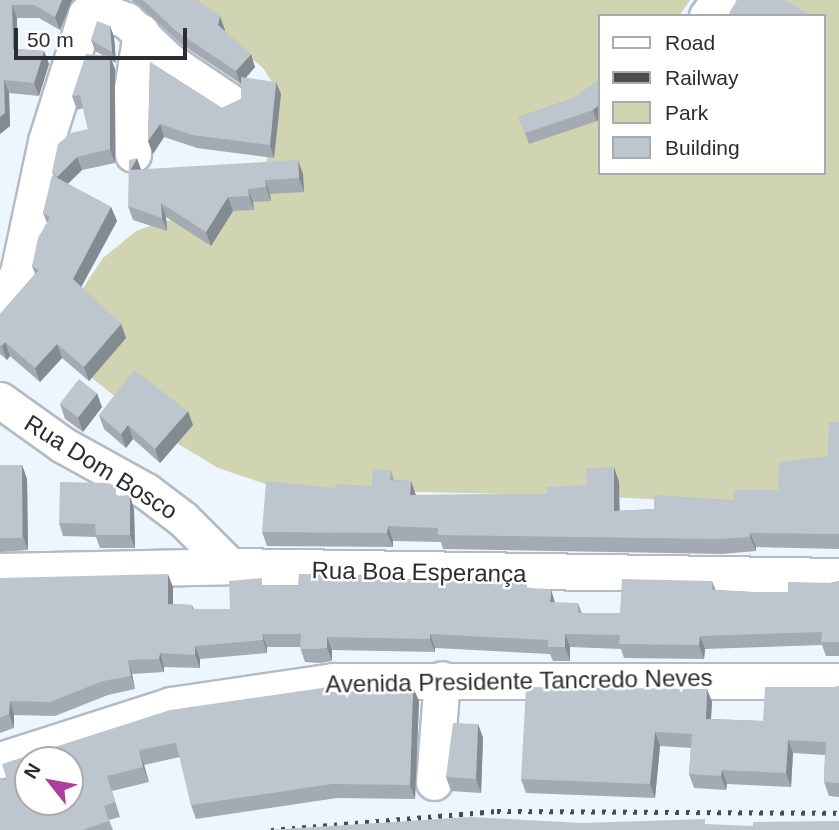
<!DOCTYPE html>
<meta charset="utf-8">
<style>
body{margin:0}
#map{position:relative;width:839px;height:830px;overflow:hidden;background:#edf6fe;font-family:Arial,sans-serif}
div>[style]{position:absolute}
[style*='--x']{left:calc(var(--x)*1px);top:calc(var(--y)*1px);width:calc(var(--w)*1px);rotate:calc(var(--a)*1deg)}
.green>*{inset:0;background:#d0d4b1}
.roads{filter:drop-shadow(2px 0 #b3bbc3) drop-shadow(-2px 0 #b3bbc3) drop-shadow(0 2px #b3bbc3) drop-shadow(0 -2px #b3bbc3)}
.minor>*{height:35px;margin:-17.5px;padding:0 17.5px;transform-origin:17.5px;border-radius:17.5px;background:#fff}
.rail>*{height:5px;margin-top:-2.5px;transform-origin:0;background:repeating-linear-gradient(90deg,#484c4f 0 3.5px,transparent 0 10.5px)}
.wall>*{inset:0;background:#a3aab1}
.shaded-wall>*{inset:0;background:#848b90}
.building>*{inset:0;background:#bdc6ce;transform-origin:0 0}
span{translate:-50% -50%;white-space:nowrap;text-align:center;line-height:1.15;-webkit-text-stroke:5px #fff;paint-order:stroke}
.street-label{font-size:24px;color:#2b2e31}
.legend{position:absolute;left:598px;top:14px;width:228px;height:161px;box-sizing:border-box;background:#fff;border:2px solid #aaabad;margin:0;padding:9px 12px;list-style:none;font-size:21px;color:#2b2e31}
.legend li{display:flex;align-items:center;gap:14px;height:35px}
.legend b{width:35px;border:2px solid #aaabad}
.north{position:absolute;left:14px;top:746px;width:70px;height:70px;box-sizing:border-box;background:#fff;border:2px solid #aaabad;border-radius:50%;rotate:301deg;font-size:19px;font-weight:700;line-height:28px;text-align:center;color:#2b2e31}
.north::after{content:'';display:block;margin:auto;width:24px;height:32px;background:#ac3f9e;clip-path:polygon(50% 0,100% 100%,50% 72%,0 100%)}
.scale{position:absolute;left:14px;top:28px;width:173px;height:32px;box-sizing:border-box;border:4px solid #2b2e31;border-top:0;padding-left:9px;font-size:21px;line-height:24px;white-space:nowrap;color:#2b2e31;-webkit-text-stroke:5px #fff;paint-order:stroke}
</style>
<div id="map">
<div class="green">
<i style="clip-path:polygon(181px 0,690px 0,679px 16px,599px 16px,599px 173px,823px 173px,823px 16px,748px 16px,756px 0,839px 0,839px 468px,795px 488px,730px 504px,597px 496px,280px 489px,218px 468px,162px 434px,83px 371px,81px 291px,103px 258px,136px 231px,164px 221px,198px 218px,260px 179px,274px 138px,278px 91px,263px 68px)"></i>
</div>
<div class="roads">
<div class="minor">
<i style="--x:707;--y:16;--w:20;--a:-53"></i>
<i style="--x:133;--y:154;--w:65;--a:-90.9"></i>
<i style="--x:132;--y:89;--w:58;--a:-81"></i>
<i style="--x:0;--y:303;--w:35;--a:-59"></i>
<i style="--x:18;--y:273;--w:135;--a:-78"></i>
<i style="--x:46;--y:141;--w:133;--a:-72.5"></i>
<i style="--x:86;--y:14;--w:15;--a:-11"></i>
<i style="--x:101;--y:11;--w:27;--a:20"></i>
<i style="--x:126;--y:20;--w:58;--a:43.6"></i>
<i style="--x:168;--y:60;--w:73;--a:33.9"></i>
<i style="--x:0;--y:400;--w:77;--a:35.5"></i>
<i style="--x:63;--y:445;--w:95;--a:29"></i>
<i style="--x:146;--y:491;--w:46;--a:37.1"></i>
<i style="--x:183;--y:519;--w:66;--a:45"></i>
<i style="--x:0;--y:571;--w:230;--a:-1.2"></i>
<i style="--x:230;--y:566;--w:609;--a:0.94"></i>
<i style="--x:0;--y:760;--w:180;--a:-17.8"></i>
<i style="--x:171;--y:705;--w:164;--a:-8.4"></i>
<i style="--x:333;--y:681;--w:506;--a:0"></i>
<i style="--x:434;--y:782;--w:103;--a:-85.6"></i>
</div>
</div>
<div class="rail">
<i style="--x:271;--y:830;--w:227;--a:-4.8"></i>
<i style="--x:497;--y:811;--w:342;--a:0.3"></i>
</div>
<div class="wall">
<i style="clip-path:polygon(0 0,72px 0,60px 30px,39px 18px,17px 18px,17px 49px,44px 51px,49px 64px,39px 96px,9px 93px,10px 126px,0 134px)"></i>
<i style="clip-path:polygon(131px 0,197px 0,225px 30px,224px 31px,255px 67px,246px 78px,281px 94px,274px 158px,197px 148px,164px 137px,153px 154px,148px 141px,150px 62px,222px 108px,241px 99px,241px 84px,181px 44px,139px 5px)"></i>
<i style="clip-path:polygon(110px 26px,114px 37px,116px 63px,112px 61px,115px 69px,115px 163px,82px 170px,68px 184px,111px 207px,117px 221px,81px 287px,121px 324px,126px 338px,89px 381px,62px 358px,40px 382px,10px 356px,7px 360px,0 354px,0 314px,35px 274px,32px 266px,47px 223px,43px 213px,54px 176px,52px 172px,88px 129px,83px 108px,77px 110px,72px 96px,102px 55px,95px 51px,91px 40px)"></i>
<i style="clip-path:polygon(599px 80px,599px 119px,597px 121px,529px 144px,519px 117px,574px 98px)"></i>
<i style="clip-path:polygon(141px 169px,303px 174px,304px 192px,270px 194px,271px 201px,253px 202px,254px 210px,233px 211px,211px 246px,166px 217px,167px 231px,133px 220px,128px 206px)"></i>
<i style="clip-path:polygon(60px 404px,102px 407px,83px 432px,65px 419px)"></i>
<i style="clip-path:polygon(99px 415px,193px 425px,160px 463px,133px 439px,126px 448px,104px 429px)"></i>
<i style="clip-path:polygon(839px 422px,839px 549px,756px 547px,756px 551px,722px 554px,443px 549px,441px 542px,393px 541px,393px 547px,267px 546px,262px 532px,336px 488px,372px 486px,391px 470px,394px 480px,411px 481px,416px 495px,547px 494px,587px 485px,619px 482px,619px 511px,654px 509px,734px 500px,778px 490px,828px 456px)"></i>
<i style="clip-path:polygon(0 465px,22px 465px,27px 479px,28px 550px,0 552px)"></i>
<i style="clip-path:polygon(134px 509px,135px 548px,100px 548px,96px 537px,63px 536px,59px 523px)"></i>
<i style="clip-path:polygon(392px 575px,393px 579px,531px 588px,555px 603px,578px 603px,582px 613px,620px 613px,712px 581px,716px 590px,753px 592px,788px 592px,839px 581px,839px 656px,826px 656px,822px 645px,705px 649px,704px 659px,624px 658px,621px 649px,570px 647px,570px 661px,553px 661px,550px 654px,435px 648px,435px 652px,332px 650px,332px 661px,320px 663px,305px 662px,300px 647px,267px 647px,267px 653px,200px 659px,200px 668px,164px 667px,164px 672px,132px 674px,135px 689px,108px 695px,55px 716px,14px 715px,14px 728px,0 733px,0 578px,173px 587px,173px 604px,192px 605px,194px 609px,230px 609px,265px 586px,298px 586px)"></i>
<i style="clip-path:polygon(839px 686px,839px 797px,829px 796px,824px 782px,825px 755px,793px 753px,791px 787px,727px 784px,726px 790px,694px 788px,689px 774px,691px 748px,660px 746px,655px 798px,526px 793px,521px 779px,707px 689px,712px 702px,711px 719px,763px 721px,834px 687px)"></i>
<i style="clip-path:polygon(331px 692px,419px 701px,415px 799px,337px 798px,196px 819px,191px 805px,180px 757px,144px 765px,149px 782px,112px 791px,120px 817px,109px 820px,113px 830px,0 830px,0 781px)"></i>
<i style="clip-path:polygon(478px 724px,483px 738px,481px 793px,451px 791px,446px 777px)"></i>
</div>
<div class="shaded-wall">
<i style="clip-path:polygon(62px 0,72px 0,60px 30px,55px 17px)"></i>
<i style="clip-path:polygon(12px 5px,17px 18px,17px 62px,13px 49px)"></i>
<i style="clip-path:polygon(220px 16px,225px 30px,222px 39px,218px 25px)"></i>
<i style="clip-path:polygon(110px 26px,114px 37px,116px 63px,112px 52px)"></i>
<i style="clip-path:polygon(44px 51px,49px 64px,39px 96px,34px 83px)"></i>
<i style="clip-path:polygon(251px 54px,255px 67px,240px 84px,236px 71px)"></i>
<i style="clip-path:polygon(110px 56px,115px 69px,115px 163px,110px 149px)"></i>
<i style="clip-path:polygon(4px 80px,9px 93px,10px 126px,0 134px,0 117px)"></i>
<i style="clip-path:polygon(276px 82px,281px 94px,274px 158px,270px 145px)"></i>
<i style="clip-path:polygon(599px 105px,599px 119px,597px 121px,593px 110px)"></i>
<i style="clip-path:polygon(160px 124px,164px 137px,153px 154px,148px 141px)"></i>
<i style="clip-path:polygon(77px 157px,82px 170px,61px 190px,57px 177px)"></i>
<i style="clip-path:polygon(137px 158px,142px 172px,130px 170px)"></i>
<i style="clip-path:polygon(298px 160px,303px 174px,304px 192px,299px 178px)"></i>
<i style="clip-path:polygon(265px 180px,270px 194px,271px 201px,266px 187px)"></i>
<i style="clip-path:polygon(248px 189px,253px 202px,254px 210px,249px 196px)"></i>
<i style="clip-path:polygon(228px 197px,233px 211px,211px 246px,206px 232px)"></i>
<i style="clip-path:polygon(161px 203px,166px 217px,167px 231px,162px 218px)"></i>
<i style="clip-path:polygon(111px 207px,117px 221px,78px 293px,73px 279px)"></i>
<i style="clip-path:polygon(121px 324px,126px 338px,89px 381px,84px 367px)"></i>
<i style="clip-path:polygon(5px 342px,10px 356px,7px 360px,2px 346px)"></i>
<i style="clip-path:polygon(57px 344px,62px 358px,40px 382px,35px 368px)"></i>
<i style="clip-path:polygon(97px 393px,102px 407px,83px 432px,78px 418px)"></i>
<i style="clip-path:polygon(188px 411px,193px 425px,160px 463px,155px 449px)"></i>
<i style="clip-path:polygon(128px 425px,133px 439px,126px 448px,121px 434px)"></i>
<i style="clip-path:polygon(22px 465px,27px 479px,28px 550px,23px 536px)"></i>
<i style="clip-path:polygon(614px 467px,619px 482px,620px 526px,614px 511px)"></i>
<i style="clip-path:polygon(411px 481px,416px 496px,410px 495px)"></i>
<i style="clip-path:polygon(130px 495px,134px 509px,135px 548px,130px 535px)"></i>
<i style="clip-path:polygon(388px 526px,393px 541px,393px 547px,387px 533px)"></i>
<i style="clip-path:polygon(750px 533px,756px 547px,756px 551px,750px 537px)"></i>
<i style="clip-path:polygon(168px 574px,173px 587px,173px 617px,168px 604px)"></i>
<i style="clip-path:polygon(551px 589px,555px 603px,550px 602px)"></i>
<i style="clip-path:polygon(262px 634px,267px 647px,267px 653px,263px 640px)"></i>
<i style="clip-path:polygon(430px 634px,435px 648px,435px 652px,430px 639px)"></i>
<i style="clip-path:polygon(565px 634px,570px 647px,570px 661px,565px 647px)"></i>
<i style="clip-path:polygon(700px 636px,705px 649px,704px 659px,699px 645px)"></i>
<i style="clip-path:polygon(327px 637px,332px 650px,332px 661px,327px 648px)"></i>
<i style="clip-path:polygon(195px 646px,200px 659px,200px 668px,195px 655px)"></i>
<i style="clip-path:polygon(160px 653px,164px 667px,164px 672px,159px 659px)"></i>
<i style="clip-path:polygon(128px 660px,132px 674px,135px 689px,131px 676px)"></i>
<i style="clip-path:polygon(413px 687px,419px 701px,415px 799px,410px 785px)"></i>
<i style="clip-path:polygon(707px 689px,712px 702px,710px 732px,706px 719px)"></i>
<i style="clip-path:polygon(10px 701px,14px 715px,14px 728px,9px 714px)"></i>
<i style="clip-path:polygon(478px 724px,483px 738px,481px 793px,476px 779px)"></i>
<i style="clip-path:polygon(655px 732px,660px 746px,655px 798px,650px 784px)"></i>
<i style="clip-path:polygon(788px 740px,793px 753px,791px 787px,786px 773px)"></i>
<i style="clip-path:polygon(139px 750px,144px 765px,149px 782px,143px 767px)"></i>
<i style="clip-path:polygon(722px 770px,727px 784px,726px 790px,721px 776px)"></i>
</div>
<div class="building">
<i style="clip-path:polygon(0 0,62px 0,55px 17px,34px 5px,12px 5px,13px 49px,44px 51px,34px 83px,4px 80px,5px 113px,0 117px)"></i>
<i style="clip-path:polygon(143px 0,197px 0,220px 16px,218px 25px,251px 54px,236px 71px,176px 31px)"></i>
<i style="clip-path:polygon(737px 0,785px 0,812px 16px,733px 16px,729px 13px)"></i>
<i style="clip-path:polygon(97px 21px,110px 26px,112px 52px,91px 40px)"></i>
<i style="clip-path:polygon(86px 54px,110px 56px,110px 149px,77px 157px,57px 177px,52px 172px,58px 144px,71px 133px,88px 129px,80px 95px,72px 96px)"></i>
<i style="clip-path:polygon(150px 62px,222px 108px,241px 99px,241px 77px,276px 82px,270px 145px,192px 135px,160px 124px,148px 141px)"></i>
<i style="clip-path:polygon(599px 80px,599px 105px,593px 110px,525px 133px,519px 117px,574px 98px)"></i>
<i style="clip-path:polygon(137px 158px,130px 170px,298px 160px,299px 178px,265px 180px,266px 187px,248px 189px,249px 196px,228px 197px,206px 232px,161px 203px,162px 218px,128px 206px,129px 160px)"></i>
<i style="clip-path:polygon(52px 175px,111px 207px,73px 279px,121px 324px,84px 367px,57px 344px,35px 368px,5px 342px,2px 346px,0 345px,0 314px,39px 270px,32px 266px,38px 238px,50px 217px,43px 213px)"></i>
<i style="clip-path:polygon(134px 370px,188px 411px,155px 449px,128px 425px,121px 434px,99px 415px)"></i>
<i style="left:79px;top:379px;width:23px;height:31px;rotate:38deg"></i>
<i style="clip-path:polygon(829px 422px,839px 422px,839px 534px,750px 533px,750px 537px,717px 539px,438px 535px,438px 528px,388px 526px,387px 533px,262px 532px,266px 481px,336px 488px,336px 484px,372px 486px,373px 469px,391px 470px,390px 480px,411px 481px,410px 495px,547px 494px,547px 487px,587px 485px,586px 468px,614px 467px,614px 511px,654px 509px,654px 495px,734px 500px,734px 490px,778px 490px,779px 462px,828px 456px)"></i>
<i style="left:0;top:465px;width:22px;height:73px"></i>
<i style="clip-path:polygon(60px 482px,109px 483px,116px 487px,116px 496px,130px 495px,130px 535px,96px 535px,95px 524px,59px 523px)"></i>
<i style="clip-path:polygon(168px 574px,168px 604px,192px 605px,192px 609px,230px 609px,229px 581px,262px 578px,262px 585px,298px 586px,299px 574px,392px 575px,392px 579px,527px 578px,527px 588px,551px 589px,550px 602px,578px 603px,578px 613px,620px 613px,622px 579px,712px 581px,712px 590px,753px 592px,788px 592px,788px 582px,834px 583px,839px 581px,839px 642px,821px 642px,822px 632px,700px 636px,699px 645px,619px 644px,620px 635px,565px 634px,565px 647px,548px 647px,548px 640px,430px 634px,430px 639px,327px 637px,327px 648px,315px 649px,300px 649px,301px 634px,262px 634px,263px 640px,195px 646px,195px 655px,160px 653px,159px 659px,128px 660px,131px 676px,103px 681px,50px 702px,10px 701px,9px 714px,0 718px,0 578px)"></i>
<i style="clip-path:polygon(839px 686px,839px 783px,824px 782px,826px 742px,788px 740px,786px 773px,722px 770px,721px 776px,689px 774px,692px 734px,655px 732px,650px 784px,521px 779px,526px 687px,707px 689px,706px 719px,763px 721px,765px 687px,834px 687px)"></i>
<i style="clip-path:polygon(evenodd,329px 687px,330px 693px,413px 687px,410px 785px,332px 784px,191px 805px,176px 743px,139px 750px,143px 767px,107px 776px,115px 802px,104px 806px,109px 821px,83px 830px,0 830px,0 781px,7px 780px,2px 764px,170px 710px,329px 687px,28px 760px,70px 760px,70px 802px,28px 802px,28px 760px)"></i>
<i style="clip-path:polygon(453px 723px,478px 724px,476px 779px,446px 777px)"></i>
<i style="clip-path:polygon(470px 817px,582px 823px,705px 819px,705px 824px,753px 826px,753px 822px,839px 821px,839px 830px,268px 830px)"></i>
</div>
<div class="street-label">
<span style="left:101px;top:467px;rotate:32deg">Rua Dom Bosco</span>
<span style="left:419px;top:572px;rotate:1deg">Rua Boa Esperança</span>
<span style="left:519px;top:681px;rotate:-1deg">Avenida Presidente Tancredo Neves</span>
</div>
<ul class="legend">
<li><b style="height:9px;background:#fff"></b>Road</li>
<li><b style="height:9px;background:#484c4f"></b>Railway</li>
<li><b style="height:19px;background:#d0d4b1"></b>Park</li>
<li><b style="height:19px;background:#bdc6ce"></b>Building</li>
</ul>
<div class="north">N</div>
<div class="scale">50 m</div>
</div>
